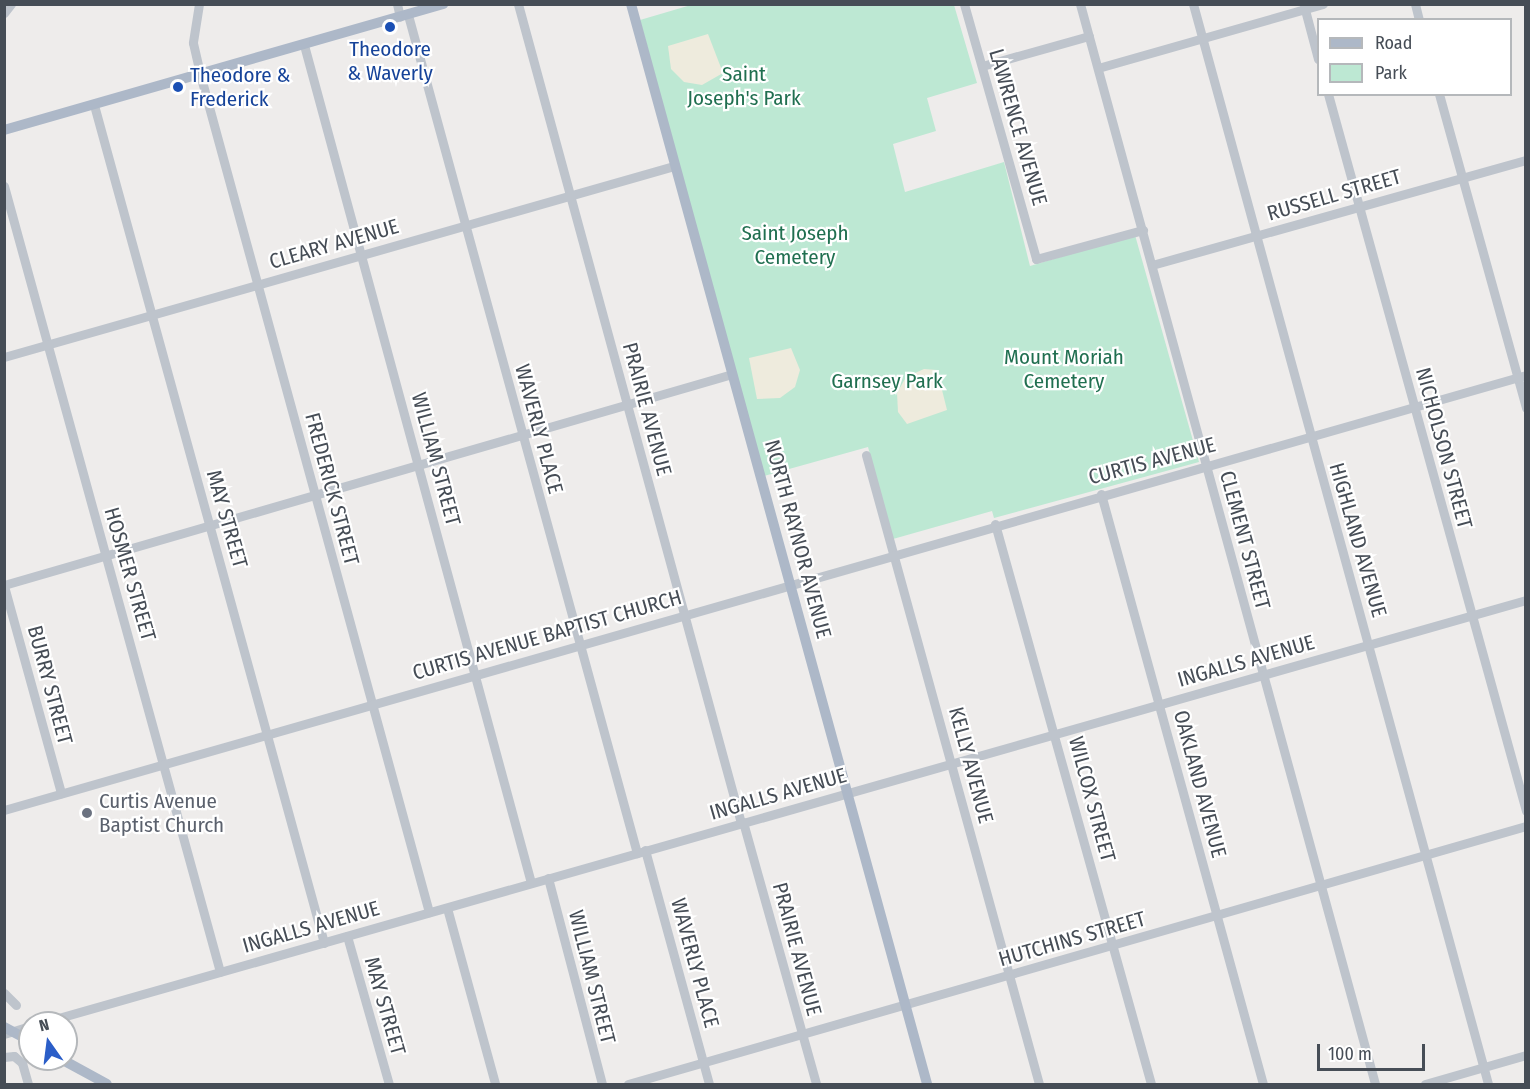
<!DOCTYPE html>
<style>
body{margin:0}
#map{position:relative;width:1530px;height:1089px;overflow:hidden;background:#eeeceb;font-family:"Fira Sans Condensed",sans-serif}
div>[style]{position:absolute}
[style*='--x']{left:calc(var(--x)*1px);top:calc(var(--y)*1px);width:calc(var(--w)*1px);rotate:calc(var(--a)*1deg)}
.green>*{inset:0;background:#bde8d3}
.sand>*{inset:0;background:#eeebdd}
.minor>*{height:9px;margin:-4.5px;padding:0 4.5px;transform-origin:4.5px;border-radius:4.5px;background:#bec4cc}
.major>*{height:10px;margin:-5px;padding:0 5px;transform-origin:5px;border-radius:5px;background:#adb8c8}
.dots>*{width:16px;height:16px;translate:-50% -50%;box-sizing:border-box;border:3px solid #fff;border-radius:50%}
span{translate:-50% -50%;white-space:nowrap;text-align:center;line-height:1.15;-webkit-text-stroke:4.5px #fff;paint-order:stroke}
.transit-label{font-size:21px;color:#164399}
.left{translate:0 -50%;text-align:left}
.park-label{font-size:21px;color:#206f50}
.street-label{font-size:21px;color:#464d56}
.worship-label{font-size:21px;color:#5b616d}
.frame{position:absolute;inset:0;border:6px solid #464d56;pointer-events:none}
.legend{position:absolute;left:1317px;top:18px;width:195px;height:78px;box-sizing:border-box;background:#fff;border:2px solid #b5b8bb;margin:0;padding:8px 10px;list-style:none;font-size:18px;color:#464d56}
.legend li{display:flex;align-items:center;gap:12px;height:30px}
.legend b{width:30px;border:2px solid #b5b8bb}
.north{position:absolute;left:18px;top:1011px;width:60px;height:60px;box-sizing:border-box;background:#fff;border:2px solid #b5b8bb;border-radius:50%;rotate:346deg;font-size:16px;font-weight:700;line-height:24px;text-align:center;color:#464d56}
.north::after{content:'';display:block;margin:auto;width:21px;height:27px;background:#2b5ec8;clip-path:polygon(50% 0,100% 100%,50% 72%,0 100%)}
.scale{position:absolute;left:1317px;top:1044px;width:108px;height:27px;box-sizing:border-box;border:3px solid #464d56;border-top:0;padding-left:8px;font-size:18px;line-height:21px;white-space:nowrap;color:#464d56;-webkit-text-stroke:4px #fff;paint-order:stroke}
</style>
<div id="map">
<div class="green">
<i style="clip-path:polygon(691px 5px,954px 5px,977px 83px,927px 98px,936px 131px,893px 144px,905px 192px,1004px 162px,1030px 266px,1135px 235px,1199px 462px,994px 518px,992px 511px,893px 539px,868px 447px,764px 476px,640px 20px)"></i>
</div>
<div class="sand">
<i style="clip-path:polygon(708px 34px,723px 73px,702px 85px,684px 82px,671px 69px,668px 46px)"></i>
<i style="clip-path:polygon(791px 348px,800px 370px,795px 387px,780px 398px,757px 399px,749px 358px)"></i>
<i style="clip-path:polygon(924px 369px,937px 370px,947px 410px,907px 424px,898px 412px,897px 393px,906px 377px)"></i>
</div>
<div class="minor">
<i style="--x:199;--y:4;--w:39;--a:99"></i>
<i style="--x:193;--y:43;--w:32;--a:77"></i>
<i style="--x:200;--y:74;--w:869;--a:74.72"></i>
<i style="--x:397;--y:4;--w:13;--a:77"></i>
<i style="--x:518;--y:4;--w:849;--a:74.77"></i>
<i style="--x:964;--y:4;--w:265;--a:74.2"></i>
<i style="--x:1036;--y:259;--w:111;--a:-15.2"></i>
<i style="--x:1080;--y:4;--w:1120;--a:74.72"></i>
<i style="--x:1193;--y:4;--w:1120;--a:74.72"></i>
<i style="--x:1415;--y:4;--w:16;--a:76"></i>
<i style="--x:1304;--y:6;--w:55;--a:75.2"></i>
<i style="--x:4;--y:13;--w:11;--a:-52"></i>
<i style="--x:408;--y:15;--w:869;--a:74.72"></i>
<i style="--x:304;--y:45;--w:868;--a:74.84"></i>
<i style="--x:982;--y:66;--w:111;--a:-15.7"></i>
<i style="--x:1098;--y:68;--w:234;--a:-15.9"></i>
<i style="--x:1328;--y:94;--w:744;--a:74.56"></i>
<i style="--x:1439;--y:94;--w:326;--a:74.5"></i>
<i style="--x:94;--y:105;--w:869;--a:74.65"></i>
<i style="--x:4;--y:186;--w:815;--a:74.63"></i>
<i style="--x:1152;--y:265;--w:388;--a:-15.7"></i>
<i style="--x:4;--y:357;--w:697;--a:-15.91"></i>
<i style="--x:866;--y:455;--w:652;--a:74.62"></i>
<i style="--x:1101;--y:494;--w:612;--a:74.65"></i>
<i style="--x:995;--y:524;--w:581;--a:74.43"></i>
<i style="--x:4;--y:585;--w:758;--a:-16.16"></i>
<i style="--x:4;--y:586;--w:215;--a:74.6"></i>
<i style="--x:4;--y:810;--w:1583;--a:-15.95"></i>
<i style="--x:743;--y:822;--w:272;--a:74.4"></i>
<i style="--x:645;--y:850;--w:243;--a:74.7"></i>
<i style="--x:548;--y:878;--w:213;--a:75.3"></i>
<i style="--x:447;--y:908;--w:182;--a:74.7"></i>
<i style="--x:347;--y:936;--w:154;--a:74.2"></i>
<i style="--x:4;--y:993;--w:17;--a:45"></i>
<i style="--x:41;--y:1023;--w:1544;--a:-15.9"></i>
<i style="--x:4;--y:1034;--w:27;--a:-17"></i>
<i style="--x:4;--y:1057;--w:10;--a:-6"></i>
<i style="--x:14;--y:1056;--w:11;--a:41"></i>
<i style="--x:22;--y:1063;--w:22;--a:74"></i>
<i style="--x:628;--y:1084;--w:934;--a:-16.03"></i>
<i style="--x:1425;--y:1084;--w:105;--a:-16"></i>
</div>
<div class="major">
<i style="--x:631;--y:4;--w:1120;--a:74.67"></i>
<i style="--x:4;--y:130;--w:457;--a:-16"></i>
<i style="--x:4;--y:1027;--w:30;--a:28"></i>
<i style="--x:61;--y:1059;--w:52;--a:28.5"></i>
</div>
<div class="dots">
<i style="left:390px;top:27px;background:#1a4fb4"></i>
<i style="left:178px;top:87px;background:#1a4fb4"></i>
<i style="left:87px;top:813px;background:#6b7280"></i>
</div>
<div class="transit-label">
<span style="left:390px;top:61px">Theodore<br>&amp; Waverly</span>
<span class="left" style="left:190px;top:87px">Theodore &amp;<br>Frederick</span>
</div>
<div class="park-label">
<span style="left:744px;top:86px">Saint<br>Joseph's Park</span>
<span style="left:795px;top:245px">Saint Joseph<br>Cemetery</span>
<span style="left:1064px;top:369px">Mount Moriah<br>Cemetery</span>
<span style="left:887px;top:381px">Garnsey Park</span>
</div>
<div class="street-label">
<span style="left:1018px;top:127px;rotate:74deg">LAWRENCE AVENUE</span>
<span style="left:1334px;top:195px;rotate:-16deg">RUSSELL STREET</span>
<span style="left:334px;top:244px;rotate:-16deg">CLEARY AVENUE</span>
<span style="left:647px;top:409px;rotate:75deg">PRAIRIE AVENUE</span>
<span style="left:539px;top:429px;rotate:75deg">WAVERLY PLACE</span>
<span style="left:1444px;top:448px;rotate:75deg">NICHOLSON STREET</span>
<span style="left:436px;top:459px;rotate:75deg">WILLIAM STREET</span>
<span style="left:1152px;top:461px;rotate:-15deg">CURTIS AVENUE</span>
<span style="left:332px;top:489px;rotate:75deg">FREDERICK STREET</span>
<span style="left:227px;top:519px;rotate:74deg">MAY STREET</span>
<span style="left:798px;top:539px;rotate:75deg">NORTH RAYNOR AVENUE</span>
<span style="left:1245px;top:540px;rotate:75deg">CLEMENT STREET</span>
<span style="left:1358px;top:540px;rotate:74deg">HIGHLAND AVENUE</span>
<span style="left:130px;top:574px;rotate:74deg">HOSMER STREET</span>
<span style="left:547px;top:635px;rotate:-16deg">CURTIS AVENUE BAPTIST CHURCH</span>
<span style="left:1246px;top:661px;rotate:-16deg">INGALLS AVENUE</span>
<span style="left:50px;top:685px;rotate:75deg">BURRY STREET</span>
<span style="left:971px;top:765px;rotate:75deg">KELLY AVENUE</span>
<span style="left:1200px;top:784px;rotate:75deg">OAKLAND AVENUE</span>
<span style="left:778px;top:794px;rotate:-16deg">INGALLS AVENUE</span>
<span style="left:1092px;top:799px;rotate:75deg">WILCOX STREET</span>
<span style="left:311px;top:927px;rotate:-16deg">INGALLS AVENUE</span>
<span style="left:1072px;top:939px;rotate:-16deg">HUTCHINS STREET</span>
<span style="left:797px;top:949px;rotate:75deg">PRAIRIE AVENUE</span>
<span style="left:695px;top:963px;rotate:75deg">WAVERLY PLACE</span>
<span style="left:592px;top:977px;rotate:76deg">WILLIAM STREET</span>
<span style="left:385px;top:1006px;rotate:74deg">MAY STREET</span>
</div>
<div class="worship-label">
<span class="left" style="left:99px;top:813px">Curtis Avenue<br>Baptist Church</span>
</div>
<div class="frame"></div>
<ul class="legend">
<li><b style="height:8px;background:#adb8c8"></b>Road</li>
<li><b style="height:16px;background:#bde8d3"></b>Park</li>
</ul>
<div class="north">N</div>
<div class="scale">100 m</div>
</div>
